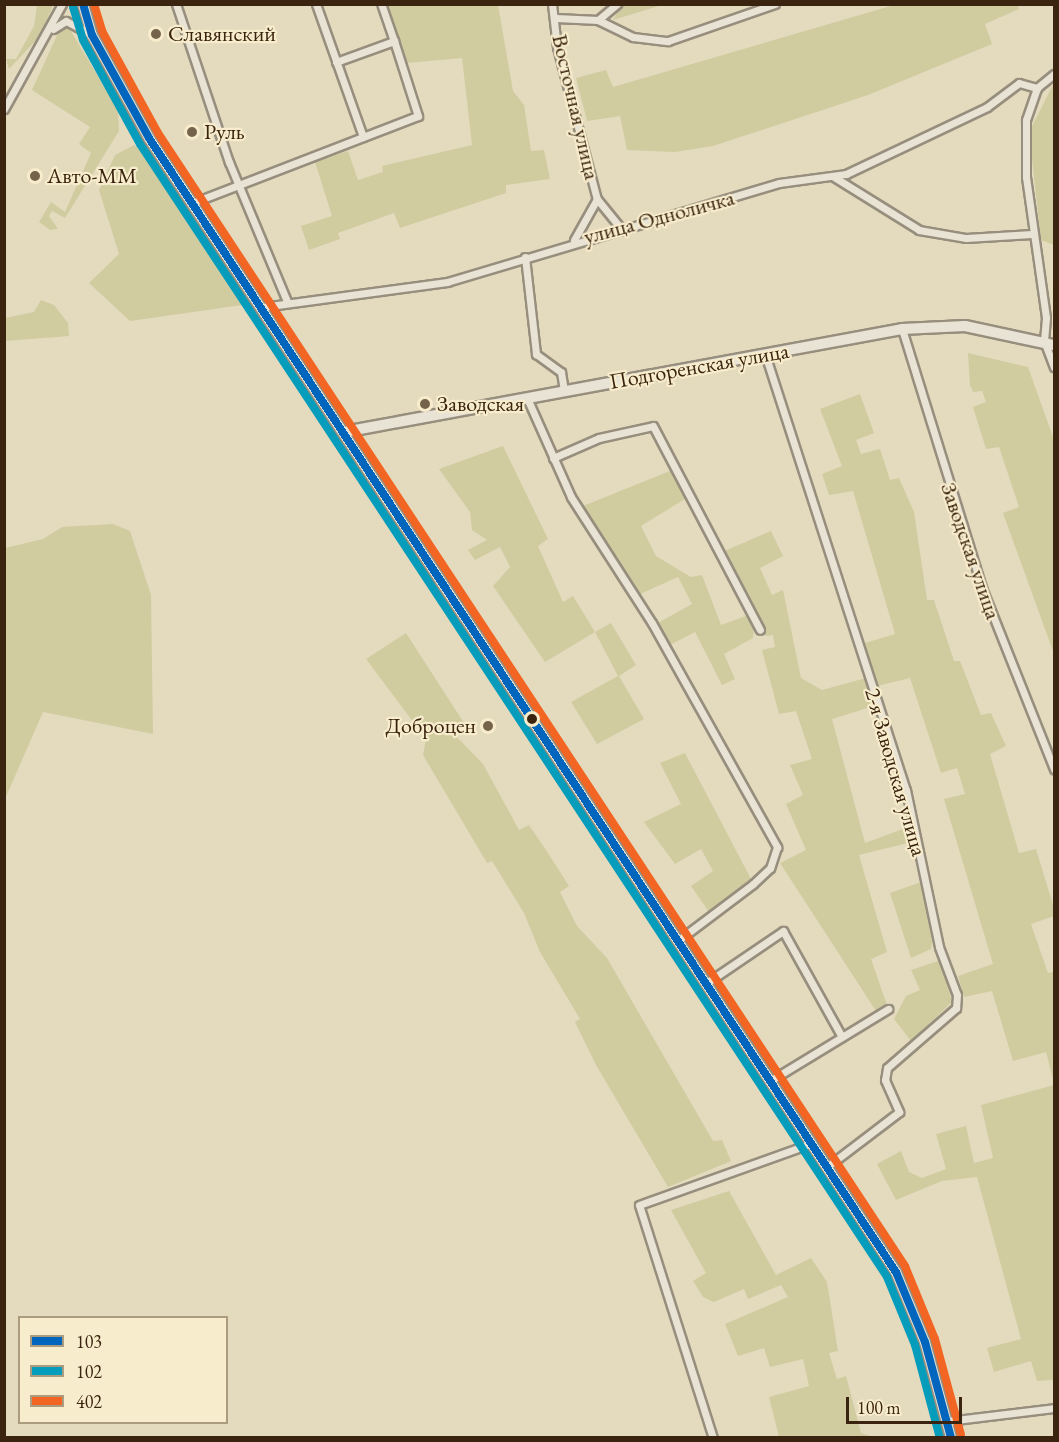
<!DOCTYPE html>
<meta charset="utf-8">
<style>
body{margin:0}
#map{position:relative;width:1059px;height:1442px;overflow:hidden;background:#e4dabe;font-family:"EB Garamond",serif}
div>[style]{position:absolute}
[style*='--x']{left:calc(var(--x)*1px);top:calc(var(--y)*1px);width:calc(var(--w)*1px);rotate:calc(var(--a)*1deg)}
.green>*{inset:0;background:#d0cca0}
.roads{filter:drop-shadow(2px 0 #978e7d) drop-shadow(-2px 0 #978e7d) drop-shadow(0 2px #978e7d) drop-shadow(0 -2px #978e7d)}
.street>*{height:7px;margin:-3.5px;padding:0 3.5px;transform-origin:3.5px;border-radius:3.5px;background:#e8e3d5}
.secondary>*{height:10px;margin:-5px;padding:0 5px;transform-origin:5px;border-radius:5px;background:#e8e3d5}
.bus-1>*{height:8px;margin:-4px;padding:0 4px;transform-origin:4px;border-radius:4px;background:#0065bd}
.bus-2>*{height:8px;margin:-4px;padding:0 4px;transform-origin:4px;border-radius:4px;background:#069cbb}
.bus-3>*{height:8px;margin:-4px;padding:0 4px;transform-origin:4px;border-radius:4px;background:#f26522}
.dots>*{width:16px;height:16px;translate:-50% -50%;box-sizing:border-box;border:3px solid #f7eccb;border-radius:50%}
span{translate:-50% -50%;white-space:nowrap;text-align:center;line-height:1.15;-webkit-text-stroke:4.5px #f7eccb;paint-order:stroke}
.poi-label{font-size:22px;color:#3a230f}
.left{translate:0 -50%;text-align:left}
.right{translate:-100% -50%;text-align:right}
.street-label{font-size:22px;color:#3a230f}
.frame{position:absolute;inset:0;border:6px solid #3a230f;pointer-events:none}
.legend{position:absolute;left:18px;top:1316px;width:210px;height:108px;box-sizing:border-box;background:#f7eccb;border:2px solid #ab9c80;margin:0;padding:8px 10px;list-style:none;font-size:18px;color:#3a230f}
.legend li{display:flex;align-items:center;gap:12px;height:30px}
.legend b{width:30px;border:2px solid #ab9c80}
.scale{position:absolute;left:846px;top:1397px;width:116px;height:27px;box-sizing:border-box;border:3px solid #3a230f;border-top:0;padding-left:8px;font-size:18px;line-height:21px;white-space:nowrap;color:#3a230f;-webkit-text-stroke:4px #f7eccb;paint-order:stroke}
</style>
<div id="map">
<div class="green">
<i style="clip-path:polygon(623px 4px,661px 4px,662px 5px,613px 20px)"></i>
<i style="clip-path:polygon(37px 5px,53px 5px,40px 36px,9px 69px,6px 59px,16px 59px,34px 26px)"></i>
<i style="clip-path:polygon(388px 5px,498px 5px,513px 91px,524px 105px,531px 151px,544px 150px,550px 179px,506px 185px,506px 193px,400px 228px,394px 213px,338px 233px,340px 239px,309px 250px,301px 226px,332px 216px,315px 162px,348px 151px,358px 180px,383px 172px,382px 166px,472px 145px,462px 58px,407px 63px)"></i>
<i style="clip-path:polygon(1018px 5px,1019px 9px,985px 24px,992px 44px,868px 95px,713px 146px,675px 152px,627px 150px,620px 116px,587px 121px,576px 78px,606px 70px,613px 87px,894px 5px)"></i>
<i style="clip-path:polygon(69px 28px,118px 110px,119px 131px,65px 218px,52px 211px,49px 216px,58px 229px,50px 230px,39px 222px,51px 202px,65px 212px,91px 153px,79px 144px,90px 127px,32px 90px,59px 31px)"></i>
<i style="clip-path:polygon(1054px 83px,1054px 245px,1041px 240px,1029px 132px)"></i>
<i style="clip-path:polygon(134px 145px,150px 159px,242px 305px,130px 321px,89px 283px,119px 254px,99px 190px,115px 155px)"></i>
<i style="clip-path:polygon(41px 300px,54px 305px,68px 323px,69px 336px,5px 341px,5px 318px,34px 312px)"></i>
<i style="clip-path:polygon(968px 353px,1028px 367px,1054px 440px,1054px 654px,1003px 513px,1019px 507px,999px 447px,986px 449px,973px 407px,986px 402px,982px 391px,973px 392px,970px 385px)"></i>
<i style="clip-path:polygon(860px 394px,874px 433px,856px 440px,861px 454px,880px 449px,890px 480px,899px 478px,914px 512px,927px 600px,934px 600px,954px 661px,960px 661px,981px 715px,991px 713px,1006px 746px,990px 754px,1019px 853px,1036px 849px,1054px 908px,1054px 916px,1031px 924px,1048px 973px,1054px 972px,1054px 1083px,1046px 1052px,1013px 1061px,992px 991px,964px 997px,958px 976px,993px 964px,944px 799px,965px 794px,957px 768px,941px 773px,910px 678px,877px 686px,865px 643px,895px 634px,853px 491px,829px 495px,822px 474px,842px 466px,820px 409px)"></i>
<i style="clip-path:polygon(503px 446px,548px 539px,538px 546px,563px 602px,573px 596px,595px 632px,611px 623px,636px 665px,619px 676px,644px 719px,597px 744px,571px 702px,618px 676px,595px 632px,545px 662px,493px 586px,510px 567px,500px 547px,475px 560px,468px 550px,487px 540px,472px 530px,470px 512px,439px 469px)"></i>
<i style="clip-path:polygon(670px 471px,685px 499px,641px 526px,656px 556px,691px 577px,702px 575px,721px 625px,746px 616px,754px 626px,753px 638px,724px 654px,735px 679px,722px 685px,695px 632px,668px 646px,656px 624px,692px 604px,678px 577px,638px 595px,583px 506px)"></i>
<i style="clip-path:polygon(113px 524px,130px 531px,151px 595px,153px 734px,43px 712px,5px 799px,5px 548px,43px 539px,62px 527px)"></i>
<i style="clip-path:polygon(771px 531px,783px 556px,760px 568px,772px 595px,783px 590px,801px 678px,822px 690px,866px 678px,874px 706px,832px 719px,865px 843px,908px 827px,912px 842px,859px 855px,887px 952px,871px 959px,887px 1005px,876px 1011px,780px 863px,806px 850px,786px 804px,803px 795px,790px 765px,812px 759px,796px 711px,779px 714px,762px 650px,775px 647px,773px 635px,766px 636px,722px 552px)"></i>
<i style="clip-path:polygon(406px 633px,464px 723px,451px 731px,483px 764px,519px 830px,529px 825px,548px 853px,569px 886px,560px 892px,577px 926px,607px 958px,713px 1141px,722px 1140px,731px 1161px,668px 1187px,596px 1065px,575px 1022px,580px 1019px,540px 952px,524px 913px,492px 861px,487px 863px,423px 755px,426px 739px,366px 659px)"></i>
<i style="clip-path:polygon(685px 753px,751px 879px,709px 912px,691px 886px,713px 871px,701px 849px,675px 864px,644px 822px,681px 804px,660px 763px)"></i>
<i style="clip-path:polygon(921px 882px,932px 942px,931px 949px,911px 958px,890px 893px)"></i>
<i style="clip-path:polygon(941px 960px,952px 1002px,911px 1041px,894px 1019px,906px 996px,920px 990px,911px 970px)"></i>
<i style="clip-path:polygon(1054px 1085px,1054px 1388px,1053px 1380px,1037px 1381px,1031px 1361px,994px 1372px,987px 1348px,1021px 1339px,977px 1177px,942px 1181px,896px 1200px,877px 1164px,901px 1151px,909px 1172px,922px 1178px,946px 1169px,936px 1134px,966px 1126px,974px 1163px,993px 1158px,981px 1105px)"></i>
<i style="clip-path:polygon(729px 1191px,776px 1275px,811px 1258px,827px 1282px,838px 1351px,829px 1353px,837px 1379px,846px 1376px,861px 1433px,873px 1437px,779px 1437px,769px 1397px,809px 1386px,803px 1359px,770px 1367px,764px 1348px,738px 1356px,725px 1324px,788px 1297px,781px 1285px,748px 1299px,744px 1289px,714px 1302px,703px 1297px,693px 1281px,706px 1273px,671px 1210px)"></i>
</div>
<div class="roads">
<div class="street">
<i style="--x:176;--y:4;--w:167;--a:71.5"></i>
<i style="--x:229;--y:162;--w:151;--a:67.4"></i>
<i style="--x:316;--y:4;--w:141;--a:70.5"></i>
<i style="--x:552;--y:4;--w:43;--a:83.4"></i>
<i style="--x:557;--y:47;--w:157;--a:75.3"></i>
<i style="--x:597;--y:199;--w:47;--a:119.3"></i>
<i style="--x:556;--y:18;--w:42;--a:2.7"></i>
<i style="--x:598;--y:20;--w:39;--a:26"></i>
<i style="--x:633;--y:37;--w:35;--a:7"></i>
<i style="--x:668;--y:41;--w:113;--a:-19.1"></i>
<i style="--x:598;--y:20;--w:25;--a:-40"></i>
<i style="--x:53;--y:29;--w:15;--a:-32"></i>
<i style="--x:66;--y:21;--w:30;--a:28"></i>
<i style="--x:336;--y:62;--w:62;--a:-19.9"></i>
<i style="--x:394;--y:41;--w:39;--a:-109"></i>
<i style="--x:1054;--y:74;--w:22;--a:141"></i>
<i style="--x:1037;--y:88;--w:34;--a:109"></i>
<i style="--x:1026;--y:120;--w:57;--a:90"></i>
<i style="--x:1026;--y:177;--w:142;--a:81.9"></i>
<i style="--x:1046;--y:318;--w:23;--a:95"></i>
<i style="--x:1044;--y:341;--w:28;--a:69"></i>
<i style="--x:4;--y:109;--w:120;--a:-61.1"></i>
<i style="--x:834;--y:177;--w:100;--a:31.9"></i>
<i style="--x:919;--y:230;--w:48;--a:9.7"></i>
<i style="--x:966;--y:238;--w:66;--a:-3.5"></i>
<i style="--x:597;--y:199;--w:41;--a:50.9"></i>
<i style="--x:192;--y:203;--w:242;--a:-21.1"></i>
<i style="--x:418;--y:116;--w:79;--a:-107.7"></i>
<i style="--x:525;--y:257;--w:98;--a:83.5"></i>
<i style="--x:536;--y:354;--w:31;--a:36"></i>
<i style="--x:561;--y:372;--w:19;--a:81"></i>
<i style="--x:262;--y:307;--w:187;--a:-7.7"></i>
<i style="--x:447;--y:282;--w:346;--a:-16.6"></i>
<i style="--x:779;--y:183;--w:68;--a:-7.7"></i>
<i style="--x:846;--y:174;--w:156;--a:-25.4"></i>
<i style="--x:987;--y:107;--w:40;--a:-37"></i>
<i style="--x:1019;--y:83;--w:19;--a:16"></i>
<i style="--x:902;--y:329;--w:271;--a:72.8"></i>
<i style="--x:982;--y:588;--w:195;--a:68.3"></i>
<i style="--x:765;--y:354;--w:458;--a:72.1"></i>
<i style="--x:906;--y:790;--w:160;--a:78.1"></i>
<i style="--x:939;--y:947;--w:51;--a:69.4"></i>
<i style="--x:957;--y:995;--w:13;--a:94"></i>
<i style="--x:956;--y:1008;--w:91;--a:139"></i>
<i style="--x:887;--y:1068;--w:12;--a:99"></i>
<i style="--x:885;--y:1080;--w:35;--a:66"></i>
<i style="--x:899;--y:1112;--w:89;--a:142.7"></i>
<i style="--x:527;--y:398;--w:108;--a:66"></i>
<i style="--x:571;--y:497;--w:150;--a:57.3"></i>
<i style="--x:652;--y:623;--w:257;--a:60.8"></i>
<i style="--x:777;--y:847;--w:22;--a:108"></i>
<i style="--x:770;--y:868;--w:23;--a:137"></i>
<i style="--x:753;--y:884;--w:91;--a:143"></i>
<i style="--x:553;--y:458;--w:50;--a:-23.5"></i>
<i style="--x:599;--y:438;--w:55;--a:-12.5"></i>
<i style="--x:653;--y:426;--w:230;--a:62.3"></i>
<i style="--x:708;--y:982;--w:91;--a:-34.2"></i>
<i style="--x:783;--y:931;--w:121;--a:60.9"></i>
<i style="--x:773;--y:1079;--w:135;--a:-31.3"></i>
<i style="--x:947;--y:1421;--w:108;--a:-6.9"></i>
<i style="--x:713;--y:1438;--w:244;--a:-107.6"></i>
<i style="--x:639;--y:1205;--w:184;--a:-19.7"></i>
</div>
<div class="secondary">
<i style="--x:83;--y:4;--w:32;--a:74"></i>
<i style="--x:92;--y:35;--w:118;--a:61"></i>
<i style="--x:149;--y:138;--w:1358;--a:56.63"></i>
<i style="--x:896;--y:1272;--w:76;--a:67.5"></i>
<i style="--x:925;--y:1342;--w:99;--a:74.8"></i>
<i style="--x:344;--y:432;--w:567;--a:-10.46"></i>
<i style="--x:902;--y:329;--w:63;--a:-2.7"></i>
<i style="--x:965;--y:326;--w:91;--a:12.1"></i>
</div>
</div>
<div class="bus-1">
<i style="--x:83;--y:4;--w:32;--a:74"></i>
<i style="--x:92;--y:35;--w:118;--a:61"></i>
<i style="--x:149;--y:138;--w:1358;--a:56.63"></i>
<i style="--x:896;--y:1272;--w:76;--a:67.5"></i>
<i style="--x:925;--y:1342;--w:99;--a:74.8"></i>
</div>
<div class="bus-2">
<i style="--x:73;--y:7;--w:34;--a:73"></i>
<i style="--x:83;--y:40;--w:119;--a:61.3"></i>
<i style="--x:140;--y:144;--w:1357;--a:56.6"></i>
<i style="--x:887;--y:1277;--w:74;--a:67.6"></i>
<i style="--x:915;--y:1345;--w:96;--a:75"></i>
</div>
<div class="bus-3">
<i style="--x:94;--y:4;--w:28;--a:73"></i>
<i style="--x:102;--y:31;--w:116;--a:61.2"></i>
<i style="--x:158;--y:133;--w:1357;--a:56.6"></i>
<i style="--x:905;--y:1266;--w:79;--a:67.7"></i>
<i style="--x:935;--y:1339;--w:99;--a:74.8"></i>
</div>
<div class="dots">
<i style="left:156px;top:34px;background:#76634c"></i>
<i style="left:192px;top:132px;background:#76634c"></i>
<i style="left:35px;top:176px;background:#76634c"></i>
<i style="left:425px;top:404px;background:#76634c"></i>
<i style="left:532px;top:719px;background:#3a230f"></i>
<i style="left:488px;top:726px;background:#76634c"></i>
</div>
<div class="poi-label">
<span class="left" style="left:168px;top:34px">Славянский</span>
<span class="left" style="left:204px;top:132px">Руль</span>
<span class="left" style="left:47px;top:176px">Авто-ММ</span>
<span class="left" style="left:437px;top:404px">Заводская</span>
<span class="right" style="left:476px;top:726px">Доброцен</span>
</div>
<div class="street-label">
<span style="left:576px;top:107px;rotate:77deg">Восточная улица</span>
<span style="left:659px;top:217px;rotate:-15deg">улица Одноличка</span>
<span style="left:699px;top:366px;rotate:-10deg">Подгоренская улица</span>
<span style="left:971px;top:551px;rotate:71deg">Заводская улица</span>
<span style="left:896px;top:772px;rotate:74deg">2-я Заводская улица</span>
</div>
<div class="frame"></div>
<ul class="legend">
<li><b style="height:8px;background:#0065bd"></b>103</li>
<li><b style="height:8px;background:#069cbb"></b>102</li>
<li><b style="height:8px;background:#f26522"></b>402</li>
</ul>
<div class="scale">100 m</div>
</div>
